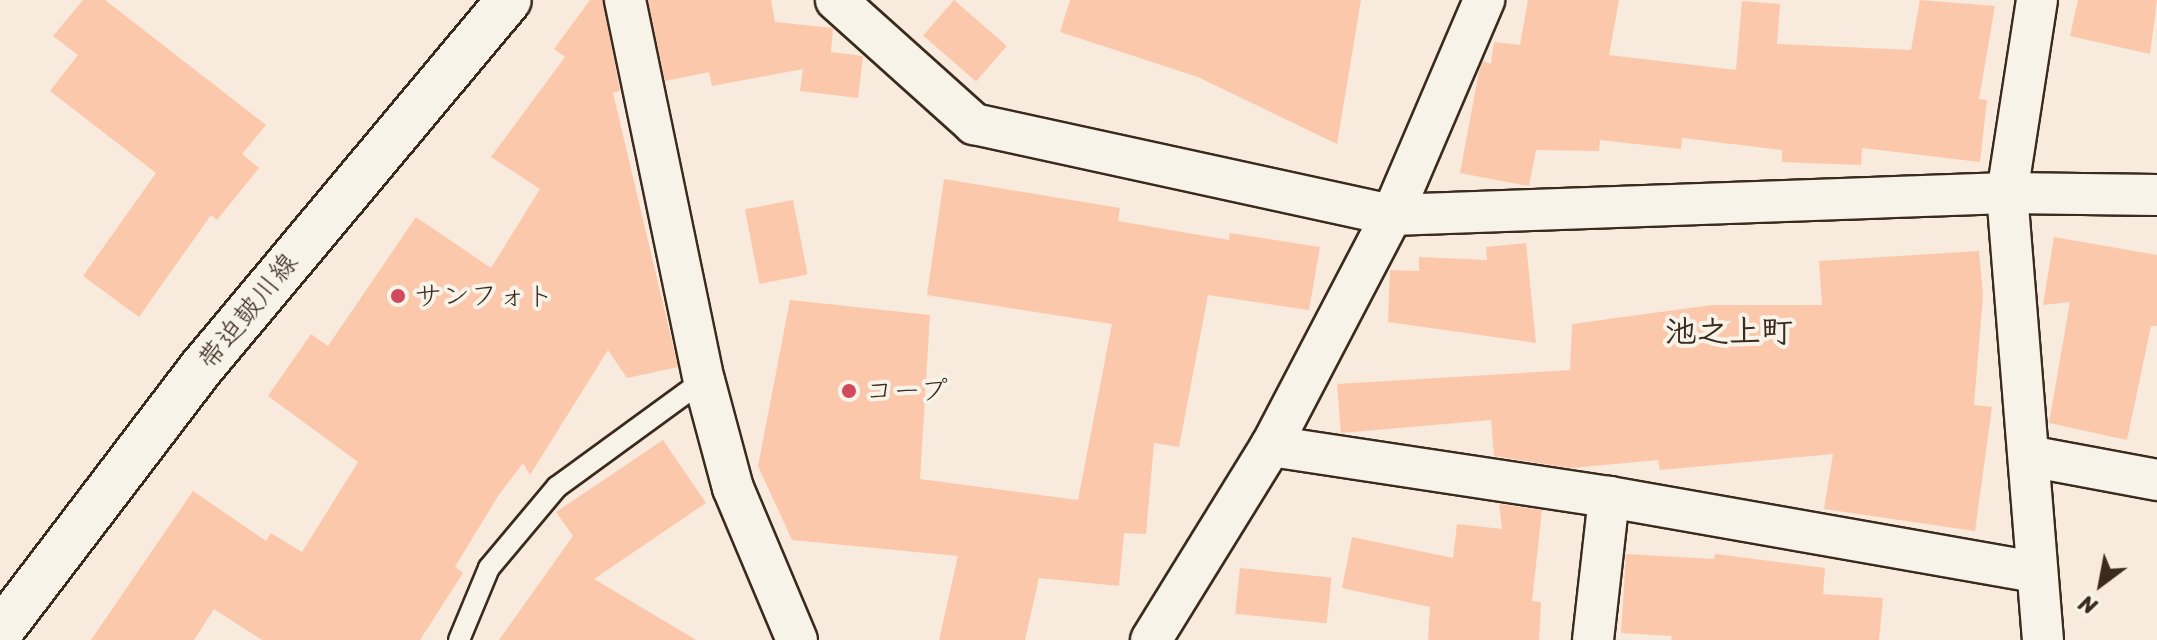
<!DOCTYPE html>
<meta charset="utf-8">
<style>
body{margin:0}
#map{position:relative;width:2157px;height:640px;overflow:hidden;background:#f8eadc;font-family:Sriracha,"Klee One",sans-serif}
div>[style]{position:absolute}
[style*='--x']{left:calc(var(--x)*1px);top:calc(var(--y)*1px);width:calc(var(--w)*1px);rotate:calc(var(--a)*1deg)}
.building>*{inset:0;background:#fcc8ac;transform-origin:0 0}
.roads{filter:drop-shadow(2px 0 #3b2a1e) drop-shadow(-2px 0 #3b2a1e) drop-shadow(0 2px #3b2a1e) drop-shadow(0 -2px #3b2a1e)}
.lane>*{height:20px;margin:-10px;padding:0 10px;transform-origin:10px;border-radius:10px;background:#f7f3e8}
.street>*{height:40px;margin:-20px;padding:0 20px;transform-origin:20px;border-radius:20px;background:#f7f3e8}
.secondary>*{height:44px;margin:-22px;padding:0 22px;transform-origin:22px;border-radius:22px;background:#f7f3e8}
.dots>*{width:22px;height:22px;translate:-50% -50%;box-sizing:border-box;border:4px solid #f7f3e8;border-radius:50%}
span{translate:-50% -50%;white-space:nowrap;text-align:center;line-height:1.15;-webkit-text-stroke:8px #f7f3e8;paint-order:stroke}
.poi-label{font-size:28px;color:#3b2a1e}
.left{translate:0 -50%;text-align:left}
.street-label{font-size:28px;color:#3b2a1e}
.quarter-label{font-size:32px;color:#3b2a1e;font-weight:700}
.north{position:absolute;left:2061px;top:544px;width:80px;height:80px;-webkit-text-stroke:6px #f7f3e8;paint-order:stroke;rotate:212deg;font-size:22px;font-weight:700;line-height:32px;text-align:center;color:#3b2a1e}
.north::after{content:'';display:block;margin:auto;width:28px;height:36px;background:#3b2a1e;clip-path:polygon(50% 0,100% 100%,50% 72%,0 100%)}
</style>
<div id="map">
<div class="building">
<i style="clip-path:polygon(83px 0,105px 0,266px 125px,242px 154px,259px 168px,217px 220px,211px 215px,139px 317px,83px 276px,156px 173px,50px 91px,78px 55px,53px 36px)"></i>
<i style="clip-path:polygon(590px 0,603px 0,620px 91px,613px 93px,678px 367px,627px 378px,608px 350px,530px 475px,523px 463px,498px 496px,455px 567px,463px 573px,420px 640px,262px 640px,214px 609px,194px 640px,91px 640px,193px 491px,266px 541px,271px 533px,302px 552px,358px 462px,268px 396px,311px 334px,328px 346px,416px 217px,491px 268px,540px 189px,491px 157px,565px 57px,554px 49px)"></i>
<i style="clip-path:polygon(648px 0,771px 0,775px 22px,833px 28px,831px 52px,863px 56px,858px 98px,800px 91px,803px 69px,712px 86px,709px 72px,665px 81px)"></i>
<i style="left:954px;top:0;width:70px;height:47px;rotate:41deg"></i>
<i style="clip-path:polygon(1070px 0,1361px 0,1337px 144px,1198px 77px,1060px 32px)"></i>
<i style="clip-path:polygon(1528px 0,1619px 0,1609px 55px,1736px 70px,1742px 1px,1780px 4px,1777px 44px,1911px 50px,1920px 0,1995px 6px,1979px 99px,1987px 100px,1980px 162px,1862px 148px,1861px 165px,1782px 162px,1782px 150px,1682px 138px,1681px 149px,1600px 140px,1599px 151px,1536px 150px,1529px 186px,1460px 173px,1479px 71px,1483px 61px,1491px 64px,1494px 42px,1520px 45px)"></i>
<i style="clip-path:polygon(2078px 0,2157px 0,2150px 54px,2070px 36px)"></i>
<i style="clip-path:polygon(944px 179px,1120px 208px,1118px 221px,1229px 240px,1230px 233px,1320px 247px,1309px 310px,1208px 295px,1179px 447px,1154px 443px,1146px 534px,1124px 533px,1119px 586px,1039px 578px,1025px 640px,939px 640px,958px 556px,792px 540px,758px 466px,790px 300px,930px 315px,920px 479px,1078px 500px,1112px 324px,927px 295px)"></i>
<i style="left:793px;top:200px;width:76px;height:49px;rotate:79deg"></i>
<i style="clip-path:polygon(2054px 237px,2157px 255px,2157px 326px,2151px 326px,2127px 440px,2049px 423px,2070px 302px,2043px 305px)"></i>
<i style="clip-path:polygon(1526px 243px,1536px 343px,1388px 322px,1390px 270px,1419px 271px,1419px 257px,1487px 260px,1486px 247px)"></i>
<i style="clip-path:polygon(1979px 251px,1983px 295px,1974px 405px,1992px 407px,1975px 531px,1824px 509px,1833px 454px,1660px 470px,1658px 460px,1571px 468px,1494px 456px,1491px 420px,1341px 433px,1337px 384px,1570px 370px,1572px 324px,1712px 305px,1822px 305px,1819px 261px)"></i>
<i style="clip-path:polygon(663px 440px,706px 503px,594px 579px,696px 640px,499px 640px,573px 536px,556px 512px)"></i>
<i style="clip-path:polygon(1499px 504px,1542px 510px,1532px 601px,1541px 602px,1539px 640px,1428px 640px,1430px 607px,1342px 588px,1352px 537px,1453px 558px,1457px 524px,1502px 529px)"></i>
<i style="clip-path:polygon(1626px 554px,1714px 559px,1715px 554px,1825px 568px,1823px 594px,1883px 598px,1879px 640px,1671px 640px,1672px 636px,1621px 633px)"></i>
<i style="left:1240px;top:568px;width:92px;height:46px;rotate:6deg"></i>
</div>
<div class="roads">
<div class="lane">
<i style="--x:459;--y:640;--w:78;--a:-67.4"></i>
<i style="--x:489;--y:568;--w:106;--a:-50"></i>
<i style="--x:557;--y:487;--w:182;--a:-36.1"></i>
</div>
<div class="street">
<i style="--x:625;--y:0;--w:388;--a:78.3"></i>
<i style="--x:704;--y:380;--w:112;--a:75"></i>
<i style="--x:733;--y:488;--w:165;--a:67.2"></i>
<i style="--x:836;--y:0;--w:186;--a:41.9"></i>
<i style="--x:974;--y:124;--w:428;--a:12.3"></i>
<i style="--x:1392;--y:215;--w:615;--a:-2.05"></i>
<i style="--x:2007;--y:193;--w:150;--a:0.8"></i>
<i style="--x:2037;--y:0;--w:195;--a:98.8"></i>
<i style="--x:2007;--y:193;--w:448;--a:85.4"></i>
<i style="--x:1271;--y:446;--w:342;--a:8.6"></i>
<i style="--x:1609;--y:497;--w:433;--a:10"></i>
<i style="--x:2029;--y:456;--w:130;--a:10.6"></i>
<i style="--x:1151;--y:640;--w:228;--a:-58.3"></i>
<i style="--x:1271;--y:446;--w:261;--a:-62.4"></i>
<i style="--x:1392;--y:215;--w:234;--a:-66.8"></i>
<i style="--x:1593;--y:640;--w:144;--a:-83.6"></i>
</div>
<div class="secondary">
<i style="--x:0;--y:632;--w:333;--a:-52.7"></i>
<i style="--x:202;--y:367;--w:478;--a:-50.1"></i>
</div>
</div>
<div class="dots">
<i style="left:398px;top:296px;background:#d1495b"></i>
<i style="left:849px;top:391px;background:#d1495b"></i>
</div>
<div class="poi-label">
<span class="left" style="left:414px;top:296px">サンフォト</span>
<span class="left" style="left:865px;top:391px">コープ</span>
</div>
<div class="street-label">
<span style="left:248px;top:311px;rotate:-51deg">帯迫皷川線</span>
</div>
<div class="quarter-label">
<span style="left:1729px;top:332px">池之上町</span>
</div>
<div class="north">N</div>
</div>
